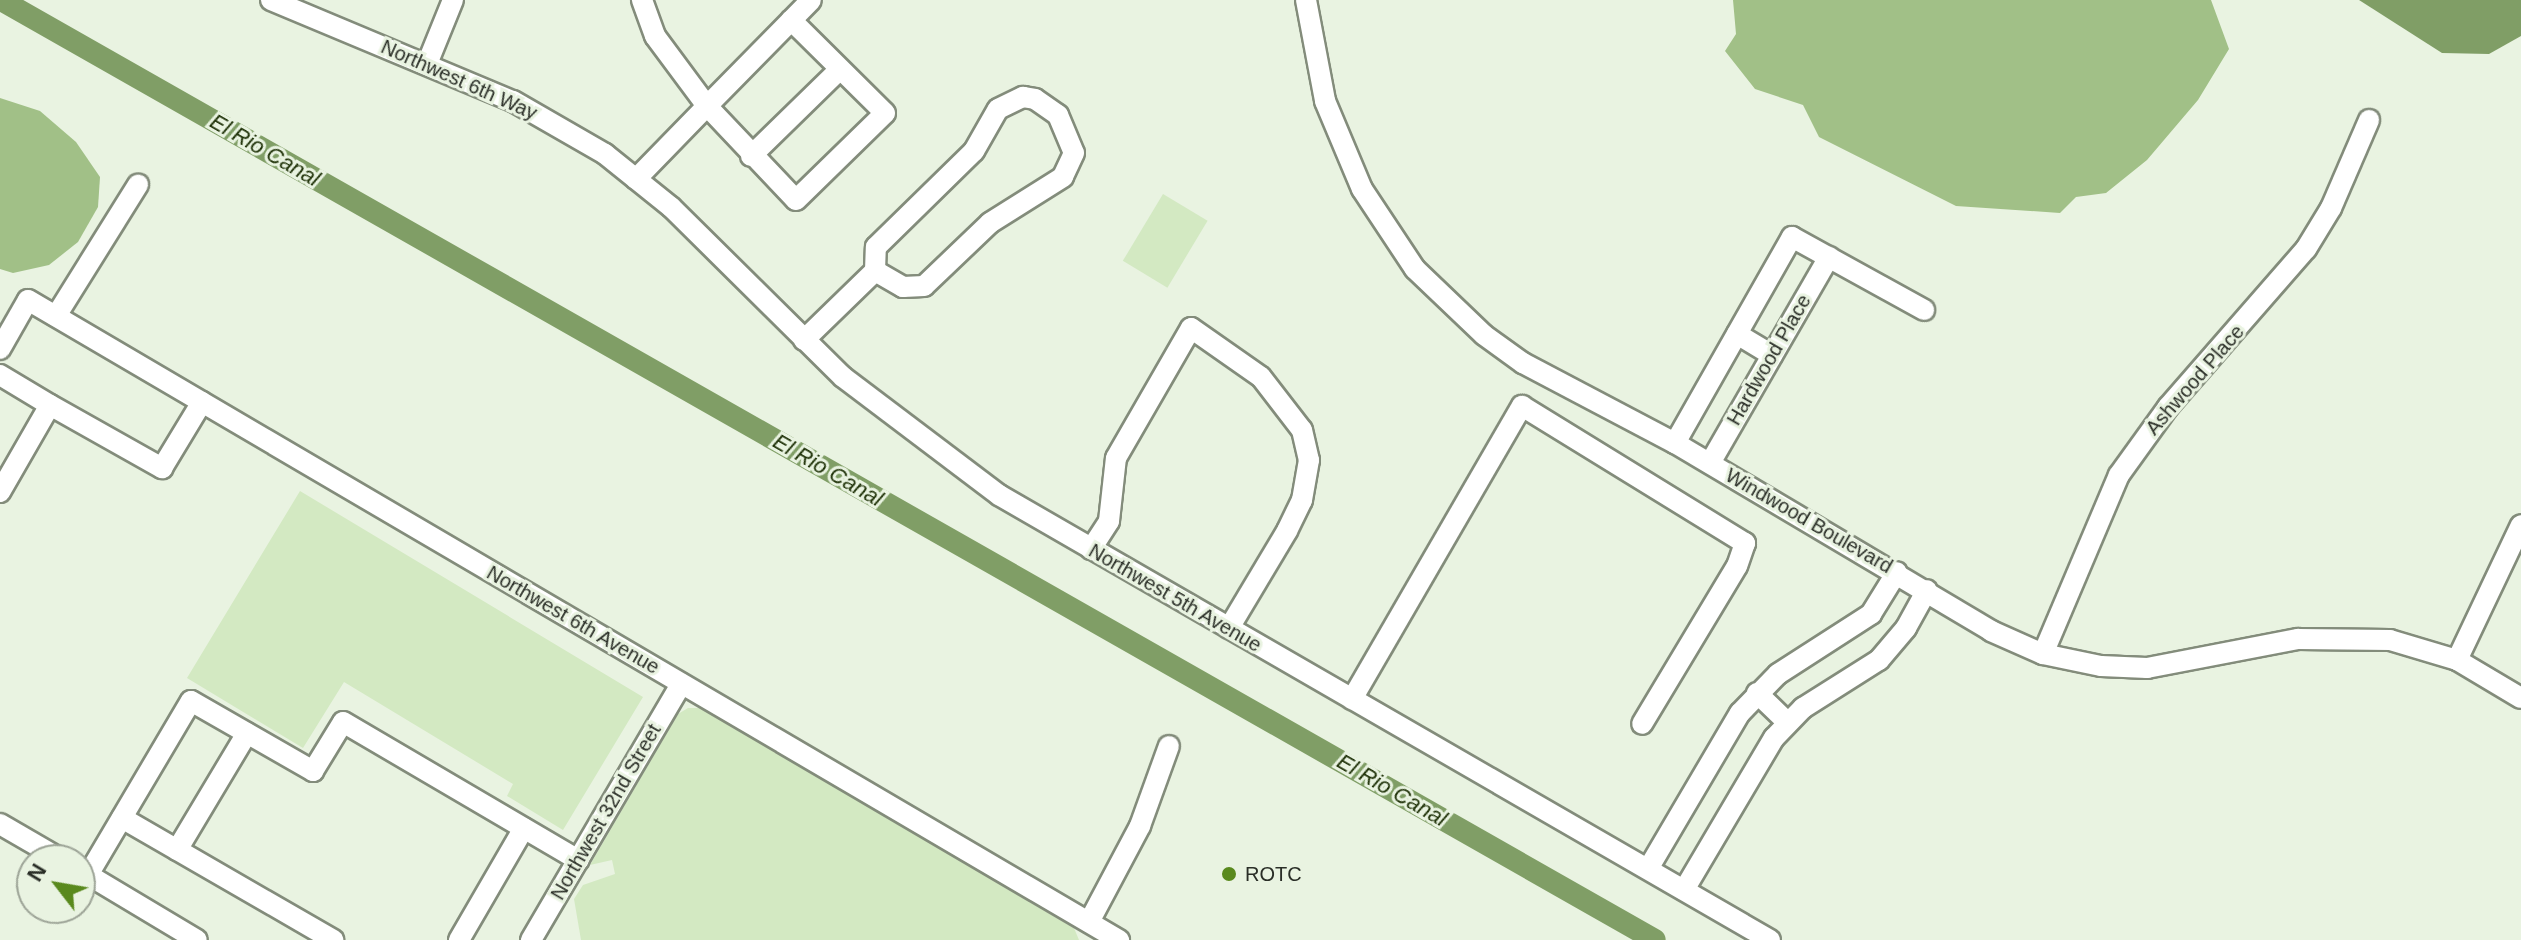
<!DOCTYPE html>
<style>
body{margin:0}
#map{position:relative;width:2521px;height:940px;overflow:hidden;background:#e9f3e1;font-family:Arial,sans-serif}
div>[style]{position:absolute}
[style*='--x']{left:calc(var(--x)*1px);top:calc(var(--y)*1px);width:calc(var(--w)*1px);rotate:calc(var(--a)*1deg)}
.green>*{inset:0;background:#d3e9c2;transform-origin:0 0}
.forest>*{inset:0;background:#a1c087}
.water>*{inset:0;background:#809e66}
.canal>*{height:22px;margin:-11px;padding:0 11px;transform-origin:11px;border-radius:11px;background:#809e66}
.roads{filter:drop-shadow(2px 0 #838c7b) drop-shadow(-2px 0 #838c7b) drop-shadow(0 2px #838c7b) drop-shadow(0 -2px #838c7b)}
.minor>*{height:20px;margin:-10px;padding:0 10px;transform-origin:10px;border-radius:10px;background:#fff}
.dots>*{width:22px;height:22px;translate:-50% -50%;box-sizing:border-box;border:4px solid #e9f3e1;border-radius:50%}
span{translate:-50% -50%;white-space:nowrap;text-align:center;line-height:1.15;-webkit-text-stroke:6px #e9f3e1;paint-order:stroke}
.street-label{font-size:20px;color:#2a2e27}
.poi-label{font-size:20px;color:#2a2e27}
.left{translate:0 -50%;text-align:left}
.water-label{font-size:22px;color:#1e3107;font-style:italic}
.north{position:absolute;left:16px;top:844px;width:80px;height:80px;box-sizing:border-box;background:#e9f3e1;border:2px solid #9da497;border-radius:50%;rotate:301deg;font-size:22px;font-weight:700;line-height:32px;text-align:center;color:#2a2e27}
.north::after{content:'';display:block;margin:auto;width:28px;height:36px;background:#59891d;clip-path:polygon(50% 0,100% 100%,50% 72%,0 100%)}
</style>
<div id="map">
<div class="green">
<i style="left:1163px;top:194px;width:52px;height:78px;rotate:31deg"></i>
<i style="clip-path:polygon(300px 491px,643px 697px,563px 830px,507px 796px,513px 784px,344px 682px,303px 748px,187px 678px)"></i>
<i style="clip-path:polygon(688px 708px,700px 708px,1074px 928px,1079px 940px,581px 940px,574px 899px,583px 885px,615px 874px,612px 860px,590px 865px,678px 714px)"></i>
</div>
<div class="forest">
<i style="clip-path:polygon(1733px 0,2211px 0,2229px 49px,2198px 100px,2147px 160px,2106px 193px,2076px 197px,2060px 213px,1956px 206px,1819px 137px,1803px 105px,1755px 89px,1725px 51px,1736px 34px)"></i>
<i style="clip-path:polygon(0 98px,40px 111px,76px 142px,100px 177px,98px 207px,78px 242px,49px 265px,13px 273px,0 269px)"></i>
</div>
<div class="water">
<i style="clip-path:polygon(2359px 0,2521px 0,2521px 36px,2489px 54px,2442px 53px)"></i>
</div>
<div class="canal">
<i style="--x:1;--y:0;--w:1902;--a:29.61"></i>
</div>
<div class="roads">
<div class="minor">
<i style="--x:271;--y:0;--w:262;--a:22.7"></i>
<i style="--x:513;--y:101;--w:106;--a:29.9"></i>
<i style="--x:605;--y:154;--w:85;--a:38.8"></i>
<i style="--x:671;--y:207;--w:242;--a:44.7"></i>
<i style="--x:843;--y:377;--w:196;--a:37.1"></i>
<i style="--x:999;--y:495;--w:890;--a:29.99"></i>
<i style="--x:642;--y:0;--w:38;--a:70"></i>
<i style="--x:655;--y:36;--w:87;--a:53.4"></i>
<i style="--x:707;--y:106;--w:148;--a:-45.5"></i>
<i style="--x:1306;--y:0;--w:103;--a:79.3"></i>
<i style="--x:1325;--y:101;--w:95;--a:67.2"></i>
<i style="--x:1362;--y:189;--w:96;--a:56.5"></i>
<i style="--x:1415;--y:269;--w:95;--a:43.7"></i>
<i style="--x:1484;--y:335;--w:48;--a:35.7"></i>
<i style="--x:1523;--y:363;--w:172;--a:27.8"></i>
<i style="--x:1675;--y:443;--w:368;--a:30.7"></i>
<i style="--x:1991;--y:631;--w:57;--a:23.9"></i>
<i style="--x:2043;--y:654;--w:59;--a:11.7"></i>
<i style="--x:2101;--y:666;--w:46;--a:2.5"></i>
<i style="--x:2147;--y:668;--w:154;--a:-10.9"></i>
<i style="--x:2298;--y:639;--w:92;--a:0.6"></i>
<i style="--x:2390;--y:640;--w:70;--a:16.6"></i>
<i style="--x:2457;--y:660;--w:74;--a:30.7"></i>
<i style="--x:427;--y:64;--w:69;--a:-67.9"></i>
<i style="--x:751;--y:156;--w:124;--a:-44.3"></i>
<i style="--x:636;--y:179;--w:102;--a:-45.8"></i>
<i style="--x:707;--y:106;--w:129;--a:46.6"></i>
<i style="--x:796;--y:200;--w:124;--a:-44.3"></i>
<i style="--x:885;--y:113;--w:132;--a:-135.3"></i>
<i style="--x:56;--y:316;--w:155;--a:-58"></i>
<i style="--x:1737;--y:334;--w:41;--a:31"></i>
<i style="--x:804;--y:340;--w:99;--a:-44.2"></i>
<i style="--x:875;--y:271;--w:24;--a:-88"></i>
<i style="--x:876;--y:247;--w:137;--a:-44.4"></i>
<i style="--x:974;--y:151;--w:48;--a:-60.3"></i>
<i style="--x:998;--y:109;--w:28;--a:-26"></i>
<i style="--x:1023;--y:97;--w:12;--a:9"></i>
<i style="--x:1035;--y:99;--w:28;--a:35"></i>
<i style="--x:1058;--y:115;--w:41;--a:67.2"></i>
<i style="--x:1074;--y:153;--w:26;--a:115"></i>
<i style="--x:1063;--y:177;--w:86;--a:147.8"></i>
<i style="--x:990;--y:223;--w:91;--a:136.3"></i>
<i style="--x:924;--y:286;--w:21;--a:177"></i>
<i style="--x:903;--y:287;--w:32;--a:-150"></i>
<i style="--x:0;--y:349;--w:56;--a:-60.3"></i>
<i style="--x:28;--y:300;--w:1265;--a:30.4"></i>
<i style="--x:0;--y:375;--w:58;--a:31"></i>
<i style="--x:1675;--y:443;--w:237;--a:-60.4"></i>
<i style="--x:1792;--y:237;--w:151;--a:28.9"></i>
<i style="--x:1710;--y:463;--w:238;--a:-60"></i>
<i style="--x:0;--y:492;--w:100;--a:-60.1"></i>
<i style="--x:50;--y:405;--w:129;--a:29.4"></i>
<i style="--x:162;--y:468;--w:77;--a:-58.8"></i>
<i style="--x:1091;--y:549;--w:33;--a:-57"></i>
<i style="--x:1109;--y:521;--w:63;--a:-83.7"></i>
<i style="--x:1116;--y:458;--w:150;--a:-60"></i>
<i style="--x:1191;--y:328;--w:85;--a:35"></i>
<i style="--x:1261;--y:377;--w:67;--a:52.3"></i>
<i style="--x:1302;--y:430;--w:31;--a:77"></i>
<i style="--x:1309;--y:460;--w:41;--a:99.9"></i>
<i style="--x:1302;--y:500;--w:34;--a:116"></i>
<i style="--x:1287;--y:531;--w:113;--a:120.9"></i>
<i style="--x:2043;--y:654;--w:194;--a:-67"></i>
<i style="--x:2119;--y:475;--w:84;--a:-54.2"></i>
<i style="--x:2168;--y:407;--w:210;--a:-48.9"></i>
<i style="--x:2306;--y:249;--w:48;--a:-58.6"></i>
<i style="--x:2331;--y:208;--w:96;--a:-66.6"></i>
<i style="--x:2457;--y:660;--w:149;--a:-64.6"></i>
<i style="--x:1757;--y:693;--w:42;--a:44"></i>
<i style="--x:1352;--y:699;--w:339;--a:-59.9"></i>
<i style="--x:1522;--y:406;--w:262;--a:31.6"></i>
<i style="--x:1745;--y:543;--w:24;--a:109"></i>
<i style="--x:1737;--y:566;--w:184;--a:121"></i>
<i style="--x:122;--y:818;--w:244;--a:30"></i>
<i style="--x:0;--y:824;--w:72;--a:30.1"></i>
<i style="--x:177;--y:850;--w:136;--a:-59.1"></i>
<i style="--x:1648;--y:869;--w:181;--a:-59.5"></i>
<i style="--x:1740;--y:713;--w:54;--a:-45.7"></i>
<i style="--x:1778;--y:674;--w:111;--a:-32.8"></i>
<i style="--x:1871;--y:614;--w:49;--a:-58.2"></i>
<i style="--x:80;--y:870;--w:136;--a:30.9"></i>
<i style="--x:88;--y:875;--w:202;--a:-59.4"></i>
<i style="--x:191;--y:701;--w:141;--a:29.8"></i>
<i style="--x:313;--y:771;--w:57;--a:-58.5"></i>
<i style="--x:343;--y:722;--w:273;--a:30.4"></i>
<i style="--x:1684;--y:890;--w:177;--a:-59.4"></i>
<i style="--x:1774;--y:738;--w:42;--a:-46"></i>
<i style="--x:1803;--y:708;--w:90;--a:-32.3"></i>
<i style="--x:1879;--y:660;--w:42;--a:-49.8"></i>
<i style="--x:1906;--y:628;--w:43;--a:-61.1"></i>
<i style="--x:1089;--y:922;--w:109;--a:-62"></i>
<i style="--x:1140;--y:826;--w:85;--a:-70.1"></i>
<i style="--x:459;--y:940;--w:129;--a:-59.9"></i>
<i style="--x:531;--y:940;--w:297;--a:-59.6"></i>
</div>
</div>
<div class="dots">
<i style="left:1229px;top:874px;background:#59891d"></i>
</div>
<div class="street-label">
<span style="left:459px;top:80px;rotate:24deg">Northwest 6th Way</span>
<span style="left:1769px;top:360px;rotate:-60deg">Hardwood Place</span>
<span style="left:2195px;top:380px;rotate:-49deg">Ashwood Place</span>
<span style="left:1809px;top:521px;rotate:30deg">Windwood Boulevard</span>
<span style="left:1175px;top:598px;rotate:30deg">Northwest 5th Avenue</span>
<span style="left:573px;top:620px;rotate:30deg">Northwest 6th Avenue</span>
<span style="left:606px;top:812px;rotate:-60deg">Northwest 32nd Street</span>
</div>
<div class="poi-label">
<span class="left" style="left:1245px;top:874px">ROTC</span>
</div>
<div class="water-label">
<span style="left:265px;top:150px;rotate:30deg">El Rio Canal</span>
<span style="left:828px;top:470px;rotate:30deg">El Rio Canal</span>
<span style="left:1392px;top:790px;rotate:30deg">El Rio Canal</span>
</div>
<div class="north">N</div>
</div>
